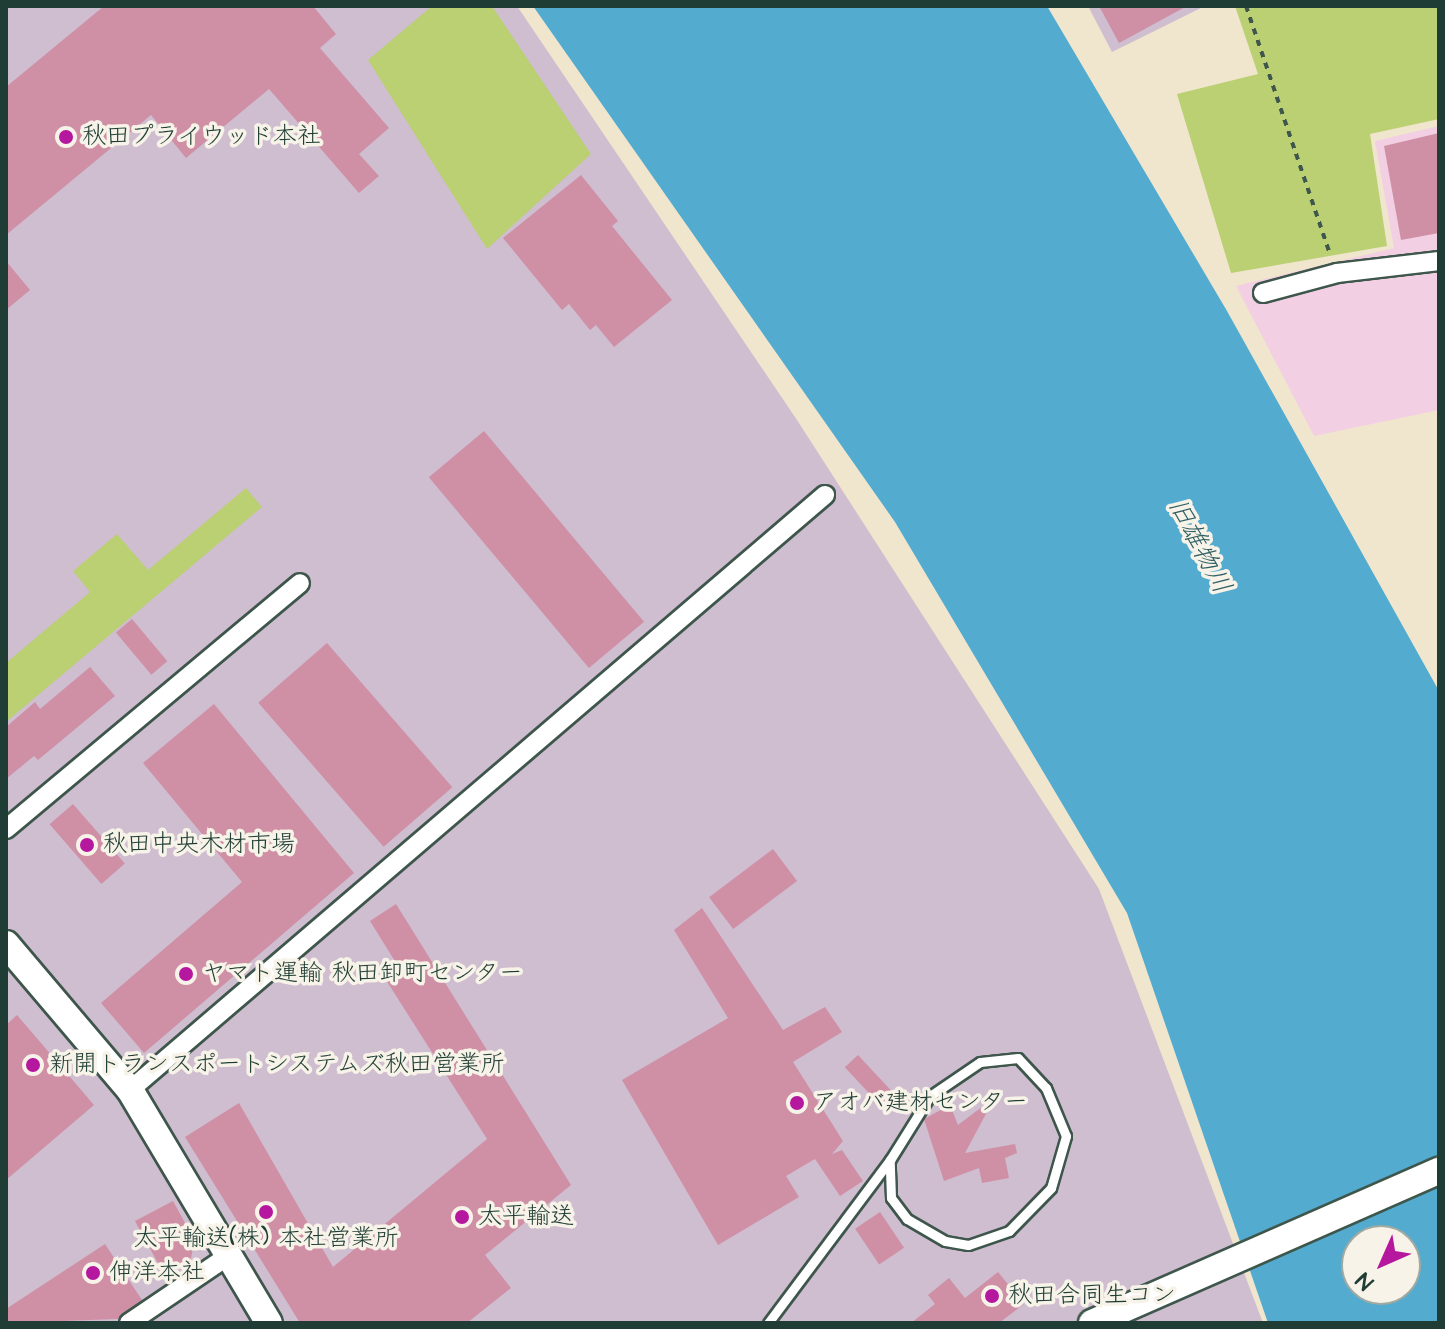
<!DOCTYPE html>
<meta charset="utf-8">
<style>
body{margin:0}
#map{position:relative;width:1445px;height:1329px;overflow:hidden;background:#f0e6cd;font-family:"Architects Daughter","Klee One",sans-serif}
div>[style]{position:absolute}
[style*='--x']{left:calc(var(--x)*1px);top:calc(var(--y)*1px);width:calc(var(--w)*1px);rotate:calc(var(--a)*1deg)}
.built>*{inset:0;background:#f2cfe2}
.industrial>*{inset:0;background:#cfbdd0}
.green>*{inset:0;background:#bbcf73}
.water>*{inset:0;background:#53abd0}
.building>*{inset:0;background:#cf90a6;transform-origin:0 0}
.path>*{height:4px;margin-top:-2px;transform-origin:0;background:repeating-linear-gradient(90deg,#3e564b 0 6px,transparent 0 12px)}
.roads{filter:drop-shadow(2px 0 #3e564b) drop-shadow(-2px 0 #3e564b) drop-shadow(0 2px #3e564b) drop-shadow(0 -2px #3e564b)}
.lane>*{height:9px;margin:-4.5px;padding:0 4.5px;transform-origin:4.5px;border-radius:4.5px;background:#fff}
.street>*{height:18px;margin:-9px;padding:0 9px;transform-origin:9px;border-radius:9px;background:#fff}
.secondary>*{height:26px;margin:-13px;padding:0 13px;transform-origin:13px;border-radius:13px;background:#fff}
.dots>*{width:22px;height:22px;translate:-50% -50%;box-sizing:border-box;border:4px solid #f7f3e8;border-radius:50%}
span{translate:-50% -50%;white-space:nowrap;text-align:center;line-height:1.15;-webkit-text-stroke:7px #f7f3e8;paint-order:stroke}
.poi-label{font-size:24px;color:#1f3d34}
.left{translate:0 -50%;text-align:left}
.water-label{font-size:26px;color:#2f5e63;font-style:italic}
.frame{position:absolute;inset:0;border:8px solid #1f3d34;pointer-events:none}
.north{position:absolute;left:1341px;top:1225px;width:80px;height:80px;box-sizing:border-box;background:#f7f3e8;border:2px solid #a1aaa0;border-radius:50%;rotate:225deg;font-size:22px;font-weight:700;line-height:32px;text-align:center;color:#1f3d34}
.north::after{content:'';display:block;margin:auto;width:28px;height:36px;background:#b5179e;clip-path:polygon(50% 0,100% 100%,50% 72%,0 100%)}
</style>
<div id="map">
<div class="built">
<i style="clip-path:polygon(1439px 126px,1439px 410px,1314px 436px,1236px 286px,1394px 248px,1375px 141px)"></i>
</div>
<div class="industrial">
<i style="clip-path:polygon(6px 6px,517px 6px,797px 420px,1099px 889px,1263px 1323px,6px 1323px)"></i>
<i style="clip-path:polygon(1088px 6px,1205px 6px,1112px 52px)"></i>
</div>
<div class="green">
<i style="clip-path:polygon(432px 6px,492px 6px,591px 154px,487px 249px,368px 60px)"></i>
<i style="clip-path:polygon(1235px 6px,1439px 6px,1439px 119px,1370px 134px,1387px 246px,1231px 273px,1177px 94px,1258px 74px)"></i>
<i style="clip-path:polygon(246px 488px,262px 507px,6px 722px,6px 663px,90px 592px,73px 571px,117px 534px,148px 570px)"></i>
</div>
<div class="water">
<i style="clip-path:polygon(evenodd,533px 6px,1047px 6px,1227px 311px,1439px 691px,1439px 1323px,1268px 1323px,1127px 913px,895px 522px,533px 6px,1357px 1241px,1405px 1241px,1405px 1289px,1357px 1289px,1357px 1241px)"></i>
</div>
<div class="building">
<i style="clip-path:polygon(104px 6px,313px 6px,336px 34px,320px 48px,389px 128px,359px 154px,379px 176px,359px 193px,269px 89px,186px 158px,151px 115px,6px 235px,6px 87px)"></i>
<i style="clip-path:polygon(1099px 6px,1187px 6px,1119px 43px)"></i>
<i style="clip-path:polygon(1439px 133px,1439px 233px,1401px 240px,1384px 146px)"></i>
<i style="clip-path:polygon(581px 175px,618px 221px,612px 226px,672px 300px,614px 347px,596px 325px,590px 330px,569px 304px,562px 310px,503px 238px)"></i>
<i style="clip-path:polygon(6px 261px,30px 290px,6px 310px)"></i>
<i style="left:484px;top:431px;width:249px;height:72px;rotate:50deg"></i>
<i style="left:132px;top:619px;width:55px;height:21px;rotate:50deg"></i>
<i style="left:327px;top:643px;width:191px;height:91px;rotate:49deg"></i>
<i style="clip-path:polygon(90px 667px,115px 696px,38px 760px,34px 756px,6px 779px,6px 727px,35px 702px,40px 709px)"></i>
<i style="clip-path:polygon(214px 704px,354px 873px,144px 1053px,101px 1003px,242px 882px,143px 763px)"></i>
<i style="left:73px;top:804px;width:79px;height:31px;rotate:49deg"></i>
<i style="left:773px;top:849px;width:40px;height:80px;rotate:53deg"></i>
<i style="clip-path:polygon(396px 904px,571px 1185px,485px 1255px,511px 1288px,467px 1323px,300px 1323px,185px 1137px,239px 1103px,333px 1267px,487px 1139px,386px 980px,401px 971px,370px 921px)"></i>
<i style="clip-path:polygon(702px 908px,783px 1030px,825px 1007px,842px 1032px,793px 1062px,843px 1141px,832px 1154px,842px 1150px,863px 1181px,840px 1196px,815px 1159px,786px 1176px,799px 1197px,718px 1245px,622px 1080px,728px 1018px,674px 930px)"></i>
<i style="clip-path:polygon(17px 1015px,94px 1105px,6px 1180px,6px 1025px)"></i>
<i style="left:858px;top:1055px;width:54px;height:18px;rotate:47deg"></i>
<i style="clip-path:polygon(995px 1097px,965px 1153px,1015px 1144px,1017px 1153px,1005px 1158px,1009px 1178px,982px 1183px,979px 1168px,944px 1181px,924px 1119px,950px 1105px,958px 1125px)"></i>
<i style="clip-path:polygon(173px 1201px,195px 1241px,190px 1262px,165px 1276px,135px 1221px)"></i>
<i style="left:880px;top:1212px;width:43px;height:30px;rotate:56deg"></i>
<i style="clip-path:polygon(105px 1244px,142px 1300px,118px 1319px,6px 1323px,6px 1309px)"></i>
<i style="clip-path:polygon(998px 1272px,1024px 1304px,999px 1323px,911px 1323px,935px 1304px,928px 1295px,949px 1278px,965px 1298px)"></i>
</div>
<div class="path">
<i style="--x:1246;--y:6;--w:262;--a:71.3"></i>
</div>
<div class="roads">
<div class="lane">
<i style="--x:768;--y:1323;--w:204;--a:-53.2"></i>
<i style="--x:890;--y:1160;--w:75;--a:-58"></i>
<i style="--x:930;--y:1096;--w:60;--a:-34.2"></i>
<i style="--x:980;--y:1062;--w:38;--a:-6"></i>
<i style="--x:1018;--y:1058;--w:41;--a:47"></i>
<i style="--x:1046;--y:1088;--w:52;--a:67.4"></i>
<i style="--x:1066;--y:1136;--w:54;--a:106.1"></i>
<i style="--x:1051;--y:1188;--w:60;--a:134.3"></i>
<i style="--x:1009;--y:1231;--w:43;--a:161.1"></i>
<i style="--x:968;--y:1245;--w:23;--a:-170"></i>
<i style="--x:945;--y:1241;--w:44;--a:-149.9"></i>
<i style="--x:907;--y:1219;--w:26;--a:-127"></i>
<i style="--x:891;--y:1198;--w:38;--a:-92"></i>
</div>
<div class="street">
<i style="--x:1263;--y:293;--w:77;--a:-15.1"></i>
<i style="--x:1337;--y:273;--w:103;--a:-6.7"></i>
<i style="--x:6;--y:829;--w:383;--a:-39.9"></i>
<i style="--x:130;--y:1090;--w:915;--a:-40.57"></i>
<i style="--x:129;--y:1323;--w:120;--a:-34.1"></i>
</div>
<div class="secondary">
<i style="--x:6;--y:944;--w:192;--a:49.7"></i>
<i style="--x:130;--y:1090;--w:271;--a:59.2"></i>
<i style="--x:1092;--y:1323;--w:379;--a:-23.7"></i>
</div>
</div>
<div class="dots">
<i style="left:66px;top:137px;background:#b5179e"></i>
<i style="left:87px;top:845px;background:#b5179e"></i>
<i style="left:186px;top:974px;background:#b5179e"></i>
<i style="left:33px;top:1065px;background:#b5179e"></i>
<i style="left:797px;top:1103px;background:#b5179e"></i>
<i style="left:266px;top:1212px;background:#b5179e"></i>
<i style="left:462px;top:1217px;background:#b5179e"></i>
<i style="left:93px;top:1273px;background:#b5179e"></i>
<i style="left:992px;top:1296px;background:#b5179e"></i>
</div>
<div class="poi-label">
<span class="left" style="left:82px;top:137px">秋田プライウッド本社</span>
<span class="left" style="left:103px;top:845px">秋田中央木材市場</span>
<span class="left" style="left:202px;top:974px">ヤマト運輸 秋田卸町センター</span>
<span class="left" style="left:49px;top:1065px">新開トランスポートシステムズ秋田営業所</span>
<span class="left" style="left:813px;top:1103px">アオバ建材センター</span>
<span class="left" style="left:478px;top:1217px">太平輸送</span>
<span style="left:266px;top:1239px">太平輸送(株) 本社営業所</span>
<span class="left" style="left:109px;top:1273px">伸洋本社</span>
<span class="left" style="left:1008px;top:1296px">秋田合同生コン</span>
</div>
<div class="water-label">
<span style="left:1199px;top:546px;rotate:62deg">旧雄物川</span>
</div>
<div class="frame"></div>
<div class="north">N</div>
</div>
